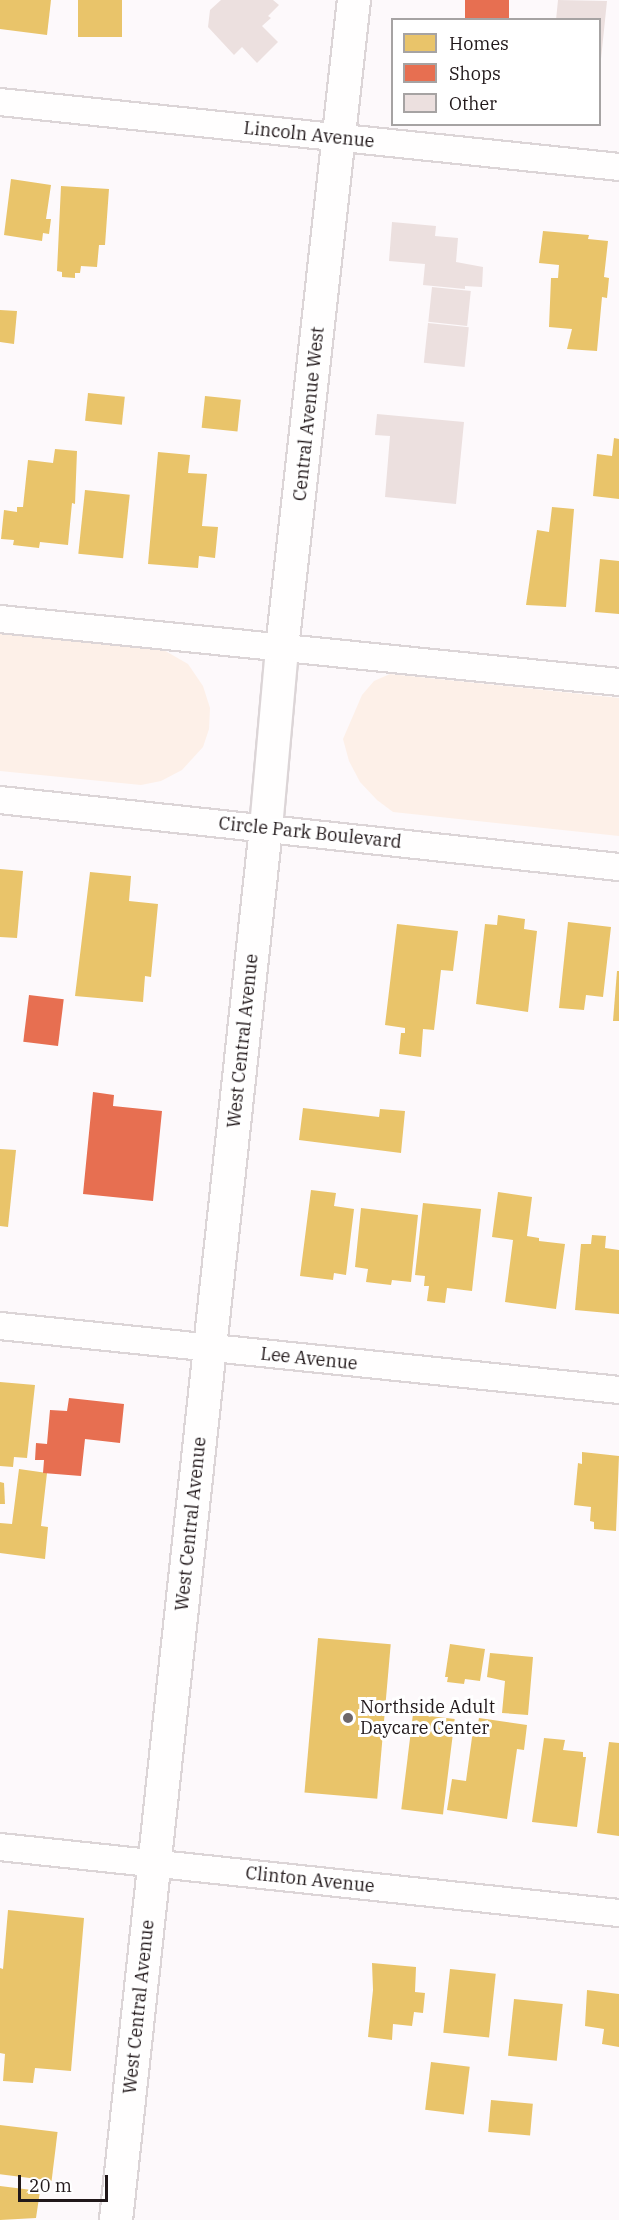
<!DOCTYPE html>
<style>
body{margin:0}
#map{position:relative;width:619px;height:2220px;overflow:hidden;background:#fdf9fb;font-family:"IBM Plex Serif",serif}
div>[style]{position:absolute}
[style*='--x']{left:calc(var(--x)*1px);top:calc(var(--y)*1px);width:calc(var(--w)*1px);rotate:calc(var(--a)*1deg)}
.green>*{inset:0;background:#fdf0e8}
.homes>*{inset:0;background:#e9c46a;transform-origin:0 0}
.shops>*{inset:0;background:#e76f51;transform-origin:0 0}
.building>*{inset:0;background:#ece0df;transform-origin:0 0}
.roads{filter:drop-shadow(2px 0 #dcd5d7) drop-shadow(-2px 0 #dcd5d7) drop-shadow(0 2px #dcd5d7) drop-shadow(0 -2px #dcd5d7)}
.minor>*{height:26px;margin:-13px;padding:0 13px;transform-origin:13px;border-radius:13px;background:#fffefe}
.tertiary>*{height:32px;margin:-16px;padding:0 16px;transform-origin:16px;border-radius:16px;background:#fffefe}
.dots>*{width:16px;height:16px;translate:-50% -50%;box-sizing:border-box;border:3px solid #fff;border-radius:50%}
span{translate:-50% -50%;white-space:nowrap;text-align:center;line-height:1.15;-webkit-text-stroke:6px #fff;paint-order:stroke}
.street-label{font-size:18px;color:#21181a}
.poi-label{font-size:18px;color:#21181a}
.left{translate:0 -50%;text-align:left}
.legend{position:absolute;left:391px;top:18px;width:210px;height:108px;box-sizing:border-box;background:#fff;border:2px solid #a6a3a3;margin:0;padding:8px 10px;list-style:none;font-size:18px;color:#21181a}
.legend li{display:flex;align-items:center;gap:12px;height:30px}
.legend b{width:30px;border:2px solid #a6a3a3}
.scale{position:absolute;left:18px;top:2175px;width:90px;height:27px;box-sizing:border-box;border:3px solid #21181a;border-top:0;padding-left:8px;font-size:18px;line-height:21px;white-space:nowrap;color:#21181a;-webkit-text-stroke:4px #fff;paint-order:stroke}
</style>
<div id="map">
<div class="green">
<i style="clip-path:polygon(0 630px,135px 643px,162px 649px,188px 664px,203px 686px,210px 708px,209px 729px,203px 747px,182px 770px,161px 781px,141px 785px,0 771px)"></i>
<i style="clip-path:polygon(390px 674px,619px 698px,619px 836px,393px 812px,377px 800px,360px 782px,349px 761px,343px 739px,362px 695px,374px 681px)"></i>
</div>
<div class="homes">
<i style="clip-path:polygon(0 0,51px 0,47px 35px,0 29px)"></i>
<i style="left:78px;top:0;width:44px;height:37px"></i>
<i style="clip-path:polygon(11px 179px,51px 185px,46px 219px,51px 219px,49px 234px,43px 233px,42px 241px,4px 235px)"></i>
<i style="clip-path:polygon(61px 186px,109px 189px,105px 245px,99px 245px,97px 267px,81px 266px,80px 273px,75px 273px,75px 278px,62px 277px,62px 272px,57px 271px)"></i>
<i style="clip-path:polygon(543px 231px,589px 235px,588px 239px,608px 241px,604px 277px,609px 278px,607px 298px,602px 297px,597px 351px,567px 349px,572px 329px,549px 327px,551px 278px,558px 278px,559px 265px,539px 263px)"></i>
<i style="clip-path:polygon(0 310px,17px 311px,14px 344px,0 342px)"></i>
<i style="left:88px;top:393px;width:37px;height:28px;rotate:6deg"></i>
<i style="left:205px;top:396px;width:36px;height:32px;rotate:6deg"></i>
<i style="clip-path:polygon(614px 438px,619px 439px,619px 499px,593px 496px,597px 454px,612px 456px)"></i>
<i style="clip-path:polygon(55px 449px,77px 451px,75px 504px,72px 503px,68px 545px,40px 542px,39px 548px,13px 545px,14px 540px,1px 539px,4px 510px,17px 512px,17px 507px,23px 507px,28px 460px,53px 463px)"></i>
<i style="clip-path:polygon(158px 452px,190px 455px,188px 473px,207px 474px,202px 526px,218px 527px,215px 558px,199px 556px,198px 568px,148px 564px)"></i>
<i style="left:85px;top:490px;width:45px;height:64px;rotate:6deg"></i>
<i style="clip-path:polygon(552px 507px,574px 509px,566px 607px,526px 605px,537px 530px,549px 532px)"></i>
<i style="clip-path:polygon(600px 559px,619px 561px,619px 614px,595px 612px)"></i>
<i style="clip-path:polygon(0 869px,23px 871px,17px 938px,0 937px)"></i>
<i style="clip-path:polygon(90px 872px,131px 876px,129px 901px,158px 904px,151px 977px,145px 976px,143px 1002px,75px 996px)"></i>
<i style="clip-path:polygon(498px 915px,525px 919px,524px 929px,537px 931px,528px 1012px,476px 1004px,485px 924px,497px 925px)"></i>
<i style="clip-path:polygon(568px 922px,611px 927px,603px 997px,586px 995px,584px 1010px,559px 1008px)"></i>
<i style="clip-path:polygon(397px 924px,458px 931px,453px 971px,441px 970px,434px 1030px,423px 1029px,421px 1057px,399px 1054px,401px 1033px,405px 1033px,405px 1028px,385px 1025px)"></i>
<i style="clip-path:polygon(617px 971px,619px 971px,619px 1021px,613px 1021px)"></i>
<i style="clip-path:polygon(303px 1108px,379px 1117px,380px 1109px,405px 1111px,401px 1153px,299px 1140px)"></i>
<i style="clip-path:polygon(0 1149px,16px 1150px,8px 1227px,0 1226px)"></i>
<i style="clip-path:polygon(311px 1190px,336px 1193px,334px 1206px,354px 1209px,346px 1275px,334px 1273px,333px 1280px,300px 1276px)"></i>
<i style="clip-path:polygon(498px 1192px,532px 1197px,527px 1236px,539px 1238px,539px 1241px,565px 1244px,556px 1309px,505px 1302px,513px 1240px,492px 1237px)"></i>
<i style="clip-path:polygon(423px 1203px,481px 1209px,472px 1291px,447px 1288px,445px 1303px,427px 1301px,429px 1286px,424px 1286px,425px 1276px,415px 1275px)"></i>
<i style="clip-path:polygon(361px 1208px,418px 1215px,411px 1282px,392px 1280px,391px 1285px,366px 1282px,368px 1269px,355px 1267px)"></i>
<i style="clip-path:polygon(592px 1235px,606px 1236px,605px 1248px,619px 1250px,619px 1314px,575px 1310px,581px 1244px,591px 1244px)"></i>
<i style="clip-path:polygon(0 1382px,35px 1385px,27px 1458px,14px 1457px,13px 1467px,0 1466px)"></i>
<i style="clip-path:polygon(582px 1452px,619px 1456px,616px 1531px,594px 1529px,594px 1522px,590px 1521px,591px 1507px,574px 1505px,578px 1463px,582px 1464px)"></i>
<i style="clip-path:polygon(19px 1469px,47px 1473px,41px 1526px,48px 1527px,45px 1559px,0 1553px,0 1523px,12px 1524px)"></i>
<i style="clip-path:polygon(0 1482px,4px 1483px,5px 1504px,0 1504px)"></i>
<i style="left:318px;top:1638px;width:73px;height:155px;rotate:5deg"></i>
<i style="clip-path:polygon(450px 1644px,485px 1649px,480px 1681px,465px 1679px,464px 1684px,447px 1682px,448px 1677px,445px 1677px)"></i>
<i style="clip-path:polygon(490px 1653px,533px 1657px,528px 1715px,502px 1713px,505px 1681px,487px 1677px)"></i>
<i style="left:413px;top:1714px;width:42px;height:96px;rotate:7deg"></i>
<i style="clip-path:polygon(479px 1718px,527px 1725px,524px 1750px,517px 1749px,507px 1819px,447px 1810px,452px 1779px,466px 1781px,474px 1723px,478px 1723px)"></i>
<i style="clip-path:polygon(544px 1738px,565px 1740px,563px 1750px,583px 1752px,583px 1757px,586px 1757px,577px 1827px,532px 1822px)"></i>
<i style="clip-path:polygon(609px 1742px,619px 1743px,619px 1836px,597px 1833px)"></i>
<i style="clip-path:polygon(8px 1910px,84px 1918px,71px 2071px,35px 2068px,33px 2083px,3px 2081px,5px 2054px,0 2053px,0 1968px,3px 1969px)"></i>
<i style="clip-path:polygon(372px 1963px,416px 1967px,415px 1992px,425px 1993px,423px 2013px,414px 2012px,412px 2026px,393px 2024px,392px 2040px,368px 2037px,373px 1990px)"></i>
<i style="left:450px;top:1969px;width:46px;height:64px;rotate:6deg"></i>
<i style="clip-path:polygon(587px 1990px,619px 1994px,619px 2047px,602px 2044px,604px 2029px,585px 2026px)"></i>
<i style="left:514px;top:1999px;width:49px;height:57px;rotate:6deg"></i>
<i style="left:431px;top:2062px;width:39px;height:48px;rotate:7deg"></i>
<i style="left:491px;top:2100px;width:42px;height:32px;rotate:5deg"></i>
<i style="left:0;top:2125px;width:58px;height:49px;rotate:7deg"></i>
<i style="clip-path:polygon(0 2186px,40px 2191px,36px 2218px,0 2220px)"></i>
</div>
<div class="shops">
<i style="left:465px;top:0;width:44px;height:20px"></i>
<i style="left:29px;top:995px;width:35px;height:47px;rotate:7deg"></i>
<i style="clip-path:polygon(93px 1092px,114px 1095px,113px 1106px,162px 1111px,153px 1201px,83px 1194px)"></i>
<i style="clip-path:polygon(69px 1398px,124px 1404px,120px 1443px,85px 1439px,81px 1476px,43px 1473px,44px 1460px,35px 1460px,36px 1443px,47px 1444px,50px 1410px,67px 1411px)"></i>
</div>
<div class="building">
<i style="clip-path:polygon(221px 0,273px 0,279px 5px,268px 16px,271px 18px,262px 26px,278px 42px,257px 63px,242px 47px,234px 55px,208px 27px,210px 10px)"></i>
<i style="clip-path:polygon(558px 0,607px 1px,601px 59px,600px 20px,556px 20px)"></i>
<i style="clip-path:polygon(392px 222px,436px 226px,435px 236px,458px 238px,456px 262px,483px 267px,482px 287px,465px 286px,465px 289px,423px 285px,425px 264px,389px 261px)"></i>
<i style="left:432px;top:287px;width:39px;height:35px;rotate:6deg"></i>
<i style="left:428px;top:323px;width:41px;height:40px;rotate:6deg"></i>
<i style="clip-path:polygon(377px 414px,464px 422px,456px 504px,385px 497px,390px 436px,375px 435px)"></i>
</div>
<div class="roads">
<div class="minor">
<i style="--x:0;--y:102;--w:622;--a:5.99"></i>
<i style="--x:0;--y:619;--w:622;--a:5.81"></i>
<i style="--x:0;--y:800;--w:623;--a:6.18"></i>
<i style="--x:0;--y:1326;--w:622;--a:5.9"></i>
<i style="--x:0;--y:1847;--w:623;--a:6.09"></i>
</div>
<div class="tertiary">
<i style="--x:116;--y:2220;--w:1400;--a:-83.85"></i>
<i style="--x:266;--y:828;--w:181;--a:-84.9"></i>
<i style="--x:282;--y:648;--w:652;--a:-83.66"></i>
</div>
</div>
<div class="dots">
<i style="left:348px;top:1718px;background:#6e6769"></i>
</div>
<div class="street-label">
<span style="left:309px;top:135px;rotate:6deg">Lincoln Avenue</span>
<span style="left:309px;top:414px;rotate:-84deg">Central Avenue West</span>
<span style="left:310px;top:833px;rotate:6deg">Circle Park Boulevard</span>
<span style="left:243px;top:1041px;rotate:-84deg">West Central Avenue</span>
<span style="left:309px;top:1359px;rotate:6deg">Lee Avenue</span>
<span style="left:191px;top:1524px;rotate:-84deg">West Central Avenue</span>
<span style="left:310px;top:1880px;rotate:6deg">Clinton Avenue</span>
<span style="left:139px;top:2007px;rotate:-84deg">West Central Avenue</span>
</div>
<div class="poi-label">
<span class="left" style="left:360px;top:1718px">Northside Adult<br>Daycare Center</span>
</div>
<ul class="legend">
<li><b style="height:16px;background:#e9c46a"></b>Homes</li>
<li><b style="height:16px;background:#e76f51"></b>Shops</li>
<li><b style="height:16px;background:#ece0df"></b>Other</li>
</ul>
<div class="scale">20 m</div>
</div>
